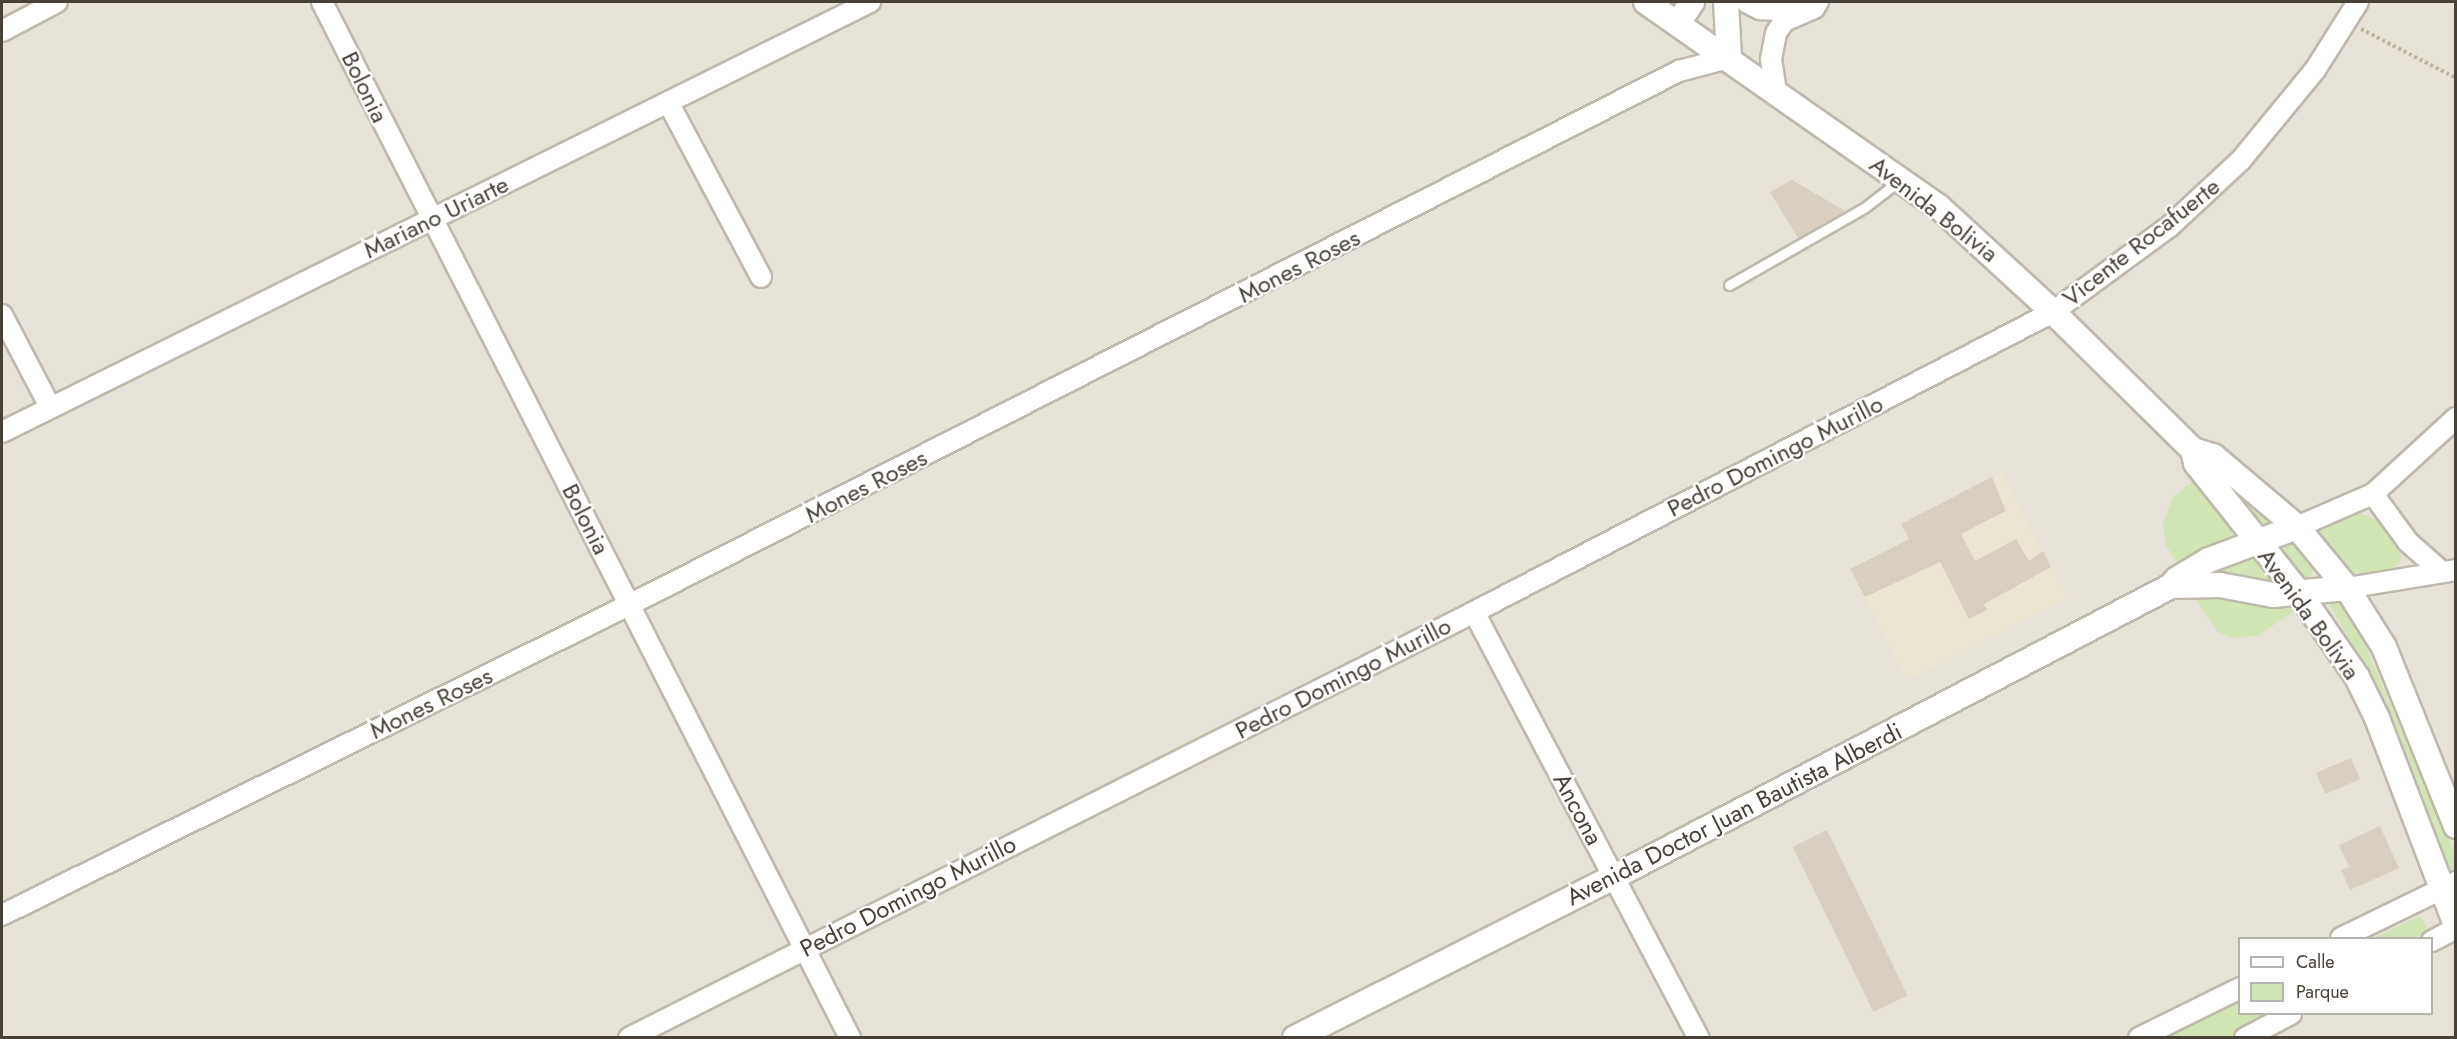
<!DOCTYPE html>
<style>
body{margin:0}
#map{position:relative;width:2457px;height:1039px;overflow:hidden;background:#f4f1ea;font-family:Jost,sans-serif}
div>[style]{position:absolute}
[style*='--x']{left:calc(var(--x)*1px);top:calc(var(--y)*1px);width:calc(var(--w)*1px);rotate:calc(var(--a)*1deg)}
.residential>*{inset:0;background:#e8e3d8}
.education>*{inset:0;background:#ede5d4}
.green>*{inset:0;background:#d1e6b4}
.building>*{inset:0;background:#d8cfc2;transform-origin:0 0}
.path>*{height:4px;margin-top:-2px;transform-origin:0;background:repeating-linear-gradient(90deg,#c1b49e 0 3px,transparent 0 6px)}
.roads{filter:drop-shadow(2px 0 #bfb8ac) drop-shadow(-2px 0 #bfb8ac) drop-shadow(0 2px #bfb8ac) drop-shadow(0 -2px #bfb8ac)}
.service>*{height:9px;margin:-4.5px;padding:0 4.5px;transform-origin:4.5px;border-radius:4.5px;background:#fff}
.minor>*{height:20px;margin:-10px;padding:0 10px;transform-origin:10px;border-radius:10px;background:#fff}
.tertiary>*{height:24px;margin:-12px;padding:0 12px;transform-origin:12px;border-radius:12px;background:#fff}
span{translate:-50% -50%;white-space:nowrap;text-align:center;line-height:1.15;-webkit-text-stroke:4.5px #fff;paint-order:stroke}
.street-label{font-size:24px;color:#484138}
.frame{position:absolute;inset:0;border:3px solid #484138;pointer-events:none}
.legend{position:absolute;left:2238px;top:937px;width:195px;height:78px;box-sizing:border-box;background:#fff;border:2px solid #b6b3af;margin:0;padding:8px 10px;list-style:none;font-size:18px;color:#484138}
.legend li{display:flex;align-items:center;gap:12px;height:30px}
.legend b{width:30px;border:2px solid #b6b3af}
</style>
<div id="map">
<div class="residential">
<i style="clip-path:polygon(evenodd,2px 2px,2455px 2px,2455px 1037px,2px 1038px,2px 2px,2240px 938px,2432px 938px,2432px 1014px,2240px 1014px,2240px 938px)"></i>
</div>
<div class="education">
<i style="clip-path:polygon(2002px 472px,2067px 598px,1907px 680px,1850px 569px,1908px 539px,1901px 524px)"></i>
</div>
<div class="green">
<i style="clip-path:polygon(2195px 479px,2231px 523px,2231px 534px,2228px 542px,2179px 567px,2166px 545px,2163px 523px,2173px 497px)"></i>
<i style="clip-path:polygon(2238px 491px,2275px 522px,2273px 524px,2262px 528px,2235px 495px)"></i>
<i style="clip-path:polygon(2360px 513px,2375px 520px,2400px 544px,2401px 560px,2392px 570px,2355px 575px,2318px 533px,2319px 529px)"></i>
<i style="clip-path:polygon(2290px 543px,2298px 544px,2315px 565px,2308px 581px,2281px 551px)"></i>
<i style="clip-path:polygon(2255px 554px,2279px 581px,2275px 586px,2215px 569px)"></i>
<i style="clip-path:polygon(2205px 592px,2281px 606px,2297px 609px,2258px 636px,2231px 638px,2218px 632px,2193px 596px)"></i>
<i style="clip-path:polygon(2339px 598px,2364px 643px,2455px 854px,2455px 875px,2447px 871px,2402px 743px,2378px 689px,2328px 602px)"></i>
<i style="clip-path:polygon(2420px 916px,2428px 930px,2415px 938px,2373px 938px)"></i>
<i style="clip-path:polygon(2239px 1002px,2240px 1014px,2275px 1014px,2230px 1037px,2166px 1038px)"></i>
</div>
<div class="building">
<i style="clip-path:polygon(1792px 180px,1845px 211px,1798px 238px,1770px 192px)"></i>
<i style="clip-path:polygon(1992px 477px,2006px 511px,1961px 534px,1975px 561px,2016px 539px,2029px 561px,2043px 551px,2051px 567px,1984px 604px,1987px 610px,1969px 619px,1940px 562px,1865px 597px,1850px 569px,1909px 539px,1901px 524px)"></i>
<i style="left:2351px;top:758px;width:23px;height:38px;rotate:67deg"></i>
<i style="clip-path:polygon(2380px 826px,2399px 868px,2350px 890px,2341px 870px,2349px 867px,2339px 845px)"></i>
<i style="left:1827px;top:830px;width:184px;height:38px;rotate:64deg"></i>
</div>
<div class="path">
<i style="--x:2361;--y:29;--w:107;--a:27.3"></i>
</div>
<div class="roads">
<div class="service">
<i style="--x:1729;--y:285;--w:155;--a:-29.7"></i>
<i style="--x:1864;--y:208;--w:44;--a:-37.6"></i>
</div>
<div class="minor">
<i style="--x:322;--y:2;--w:1163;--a:62.99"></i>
<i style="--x:1746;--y:2;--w:16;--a:27"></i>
<i style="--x:1760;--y:9;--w:15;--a:4"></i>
<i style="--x:1775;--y:10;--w:27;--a:-17"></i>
<i style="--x:2;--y:31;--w:62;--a:-27.8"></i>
<i style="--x:1776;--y:91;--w:32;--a:-99"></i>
<i style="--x:1771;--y:59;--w:26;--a:-79"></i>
<i style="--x:1776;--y:33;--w:14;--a:-56"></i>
<i style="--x:1784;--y:21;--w:33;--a:-23"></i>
<i style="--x:1814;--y:8;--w:7;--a:-56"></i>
<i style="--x:668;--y:102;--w:198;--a:62"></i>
<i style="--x:2;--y:315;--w:104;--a:62.4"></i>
<i style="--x:2;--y:432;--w:969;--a:-26.35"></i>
<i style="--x:2373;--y:494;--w:59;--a:53.9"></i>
<i style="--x:2408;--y:542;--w:45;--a:41.4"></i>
<i style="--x:2297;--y:527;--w:83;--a:-23.5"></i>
<i style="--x:2373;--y:494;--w:113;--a:-42.5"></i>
<i style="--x:2347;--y:588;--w:110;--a:-9.4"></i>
<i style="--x:1474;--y:612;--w:482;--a:62.2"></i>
<i style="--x:2;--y:915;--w:702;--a:-26.31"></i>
<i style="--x:631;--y:604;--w:1176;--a:-26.96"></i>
<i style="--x:1679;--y:71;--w:52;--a:-14.6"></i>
<i style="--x:2341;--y:938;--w:128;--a:-26"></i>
<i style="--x:2432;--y:941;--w:27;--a:-28"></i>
<i style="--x:629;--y:1038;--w:946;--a:-26.75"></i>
<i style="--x:1474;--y:612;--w:652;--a:-27.39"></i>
<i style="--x:2053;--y:312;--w:145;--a:-36.3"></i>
<i style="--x:2170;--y:226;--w:97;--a:-42.9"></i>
<i style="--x:2241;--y:160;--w:117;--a:-50.6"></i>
<i style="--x:2315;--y:70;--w:80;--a:-57.7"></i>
<i style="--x:2139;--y:1038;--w:113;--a:-26.3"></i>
<i style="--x:2245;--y:1038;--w:52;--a:-27.6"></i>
</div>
<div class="tertiary">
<i style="--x:1646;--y:2;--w:358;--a:35"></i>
<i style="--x:1939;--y:207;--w:155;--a:42.6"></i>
<i style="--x:2053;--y:312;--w:197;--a:44.6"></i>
<i style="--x:2193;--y:450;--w:21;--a:17"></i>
<i style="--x:2213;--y:456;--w:110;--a:40.2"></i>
<i style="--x:2297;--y:527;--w:79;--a:50.7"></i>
<i style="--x:2347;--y:588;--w:70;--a:57.9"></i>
<i style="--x:2384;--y:647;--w:193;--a:68.1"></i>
<i style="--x:1726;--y:2;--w:56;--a:86.9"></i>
<i style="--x:1678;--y:23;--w:25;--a:-56"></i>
<i style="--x:2193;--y:450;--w:13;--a:77"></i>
<i style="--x:2196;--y:463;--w:167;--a:51.6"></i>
<i style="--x:2300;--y:594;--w:101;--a:55.5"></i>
<i style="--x:2357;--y:677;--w:46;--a:64"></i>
<i style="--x:2377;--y:718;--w:222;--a:69.1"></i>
<i style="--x:2171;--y:586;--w:9;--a:-49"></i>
<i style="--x:2177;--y:579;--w:37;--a:-31"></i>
<i style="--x:2209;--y:560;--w:94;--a:-20.6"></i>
<i style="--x:1295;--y:1038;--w:357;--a:-26.8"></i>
<i style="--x:1614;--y:877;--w:628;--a:-27.58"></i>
<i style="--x:2171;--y:586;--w:49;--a:-1.2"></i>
<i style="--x:2220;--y:585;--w:54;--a:10.7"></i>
<i style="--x:2273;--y:595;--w:74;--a:-5.4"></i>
</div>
</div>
<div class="street-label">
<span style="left:365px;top:87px;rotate:64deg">Bolonia</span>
<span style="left:1934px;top:209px;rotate:38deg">Avenida Bolivia</span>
<span style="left:436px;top:217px;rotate:-26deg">Mariano Uriarte</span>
<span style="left:2141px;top:242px;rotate:-38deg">Vicente Rocafuerte</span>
<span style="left:1299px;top:266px;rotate:-27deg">Mones Roses</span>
<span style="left:1775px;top:456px;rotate:-27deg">Pedro Domingo Murillo</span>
<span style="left:866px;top:486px;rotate:-27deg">Mones Roses</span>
<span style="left:586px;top:519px;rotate:63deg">Bolonia</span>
<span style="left:2309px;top:614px;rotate:54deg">Avenida Bolivia</span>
<span style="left:1343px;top:678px;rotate:-27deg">Pedro Domingo Murillo</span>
<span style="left:431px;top:703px;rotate:-26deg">Mones Roses</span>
<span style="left:1578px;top:809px;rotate:62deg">Ancona</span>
<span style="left:1734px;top:814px;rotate:-27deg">Avenida Doctor Juan Bautista Alberdi</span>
<span style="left:908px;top:896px;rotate:-27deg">Pedro Domingo Murillo</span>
</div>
<div class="frame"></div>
<ul class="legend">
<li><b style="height:8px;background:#fff"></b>Calle</li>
<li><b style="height:16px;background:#d1e6b4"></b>Parque</li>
</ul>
</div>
